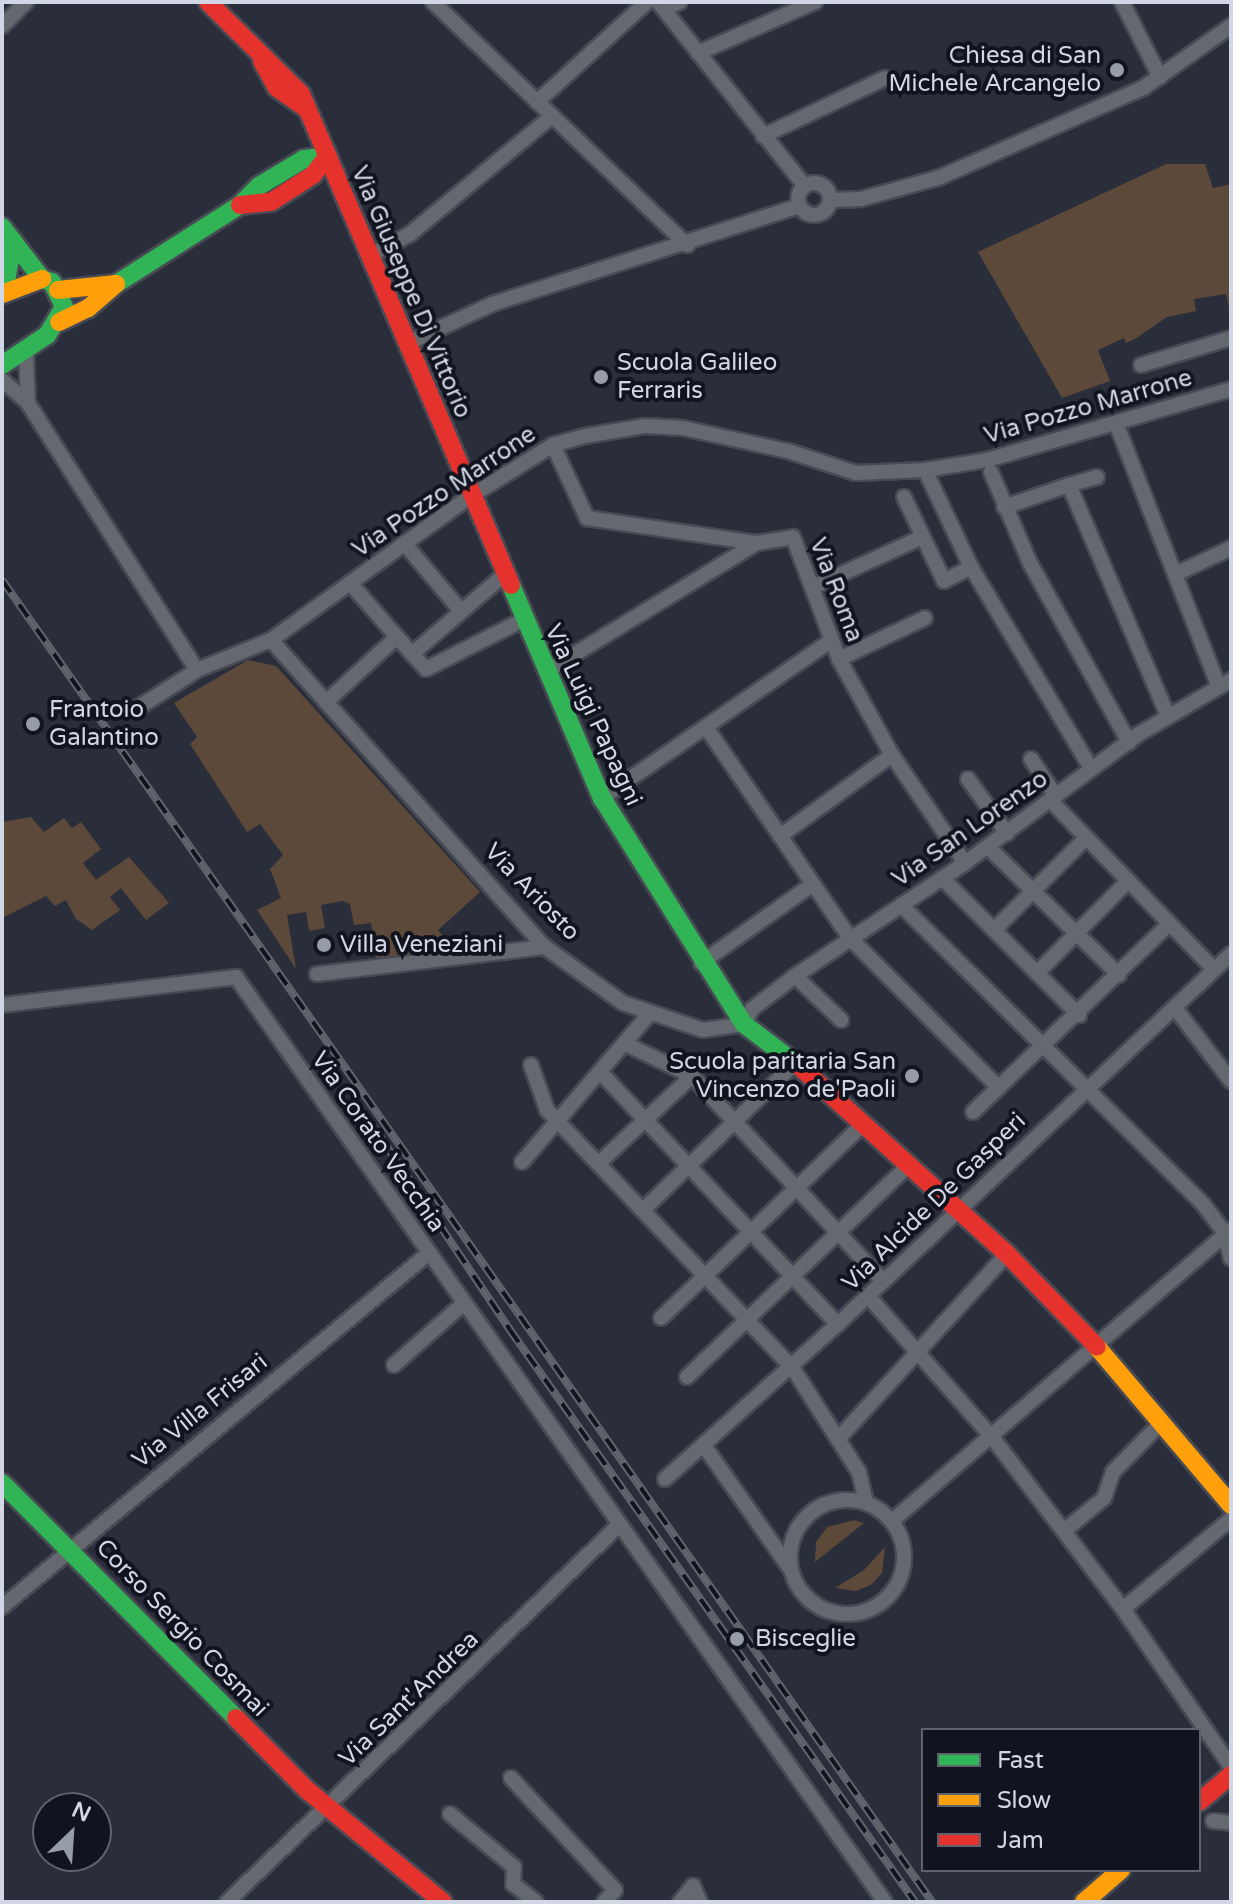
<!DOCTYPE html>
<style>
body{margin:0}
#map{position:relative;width:1233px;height:1904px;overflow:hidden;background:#2a2e3a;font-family:"Varela Round",sans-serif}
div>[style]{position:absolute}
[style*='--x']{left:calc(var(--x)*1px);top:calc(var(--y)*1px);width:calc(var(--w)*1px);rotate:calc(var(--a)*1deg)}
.green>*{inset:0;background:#5d493a}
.roads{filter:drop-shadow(2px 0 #474a54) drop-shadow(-2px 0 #474a54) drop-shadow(0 2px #474a54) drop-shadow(0 -2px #474a54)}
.street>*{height:14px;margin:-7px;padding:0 7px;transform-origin:7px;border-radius:7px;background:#65686f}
.street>.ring{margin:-7px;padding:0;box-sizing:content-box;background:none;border:14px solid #65686f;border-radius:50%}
.fast>*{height:18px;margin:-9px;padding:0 9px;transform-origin:9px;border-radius:9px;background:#30b455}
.slow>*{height:18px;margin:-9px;padding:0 9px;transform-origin:9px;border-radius:9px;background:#ff9f0a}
.jam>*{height:18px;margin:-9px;padding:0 9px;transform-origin:9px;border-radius:9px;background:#e5322d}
.rail>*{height:8px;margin-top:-4px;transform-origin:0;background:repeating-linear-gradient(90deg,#11141e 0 15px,#61646d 0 30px);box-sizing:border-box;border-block:2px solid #61646d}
.dots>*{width:22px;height:22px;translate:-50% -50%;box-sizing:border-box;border:4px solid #11141e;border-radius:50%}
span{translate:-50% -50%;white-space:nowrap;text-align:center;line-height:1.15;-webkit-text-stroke:8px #11141e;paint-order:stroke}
.poi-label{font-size:24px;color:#d2d7e5}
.right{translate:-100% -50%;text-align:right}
.left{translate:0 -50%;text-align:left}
.street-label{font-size:24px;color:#d2d7e5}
.frame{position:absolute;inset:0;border:4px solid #d2d7e5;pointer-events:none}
.legend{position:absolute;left:921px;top:1728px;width:280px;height:144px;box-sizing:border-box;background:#11141e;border:2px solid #5e626e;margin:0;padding:10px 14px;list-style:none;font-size:24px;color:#d2d7e5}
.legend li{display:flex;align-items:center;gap:16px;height:40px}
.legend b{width:40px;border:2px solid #5e626e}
.north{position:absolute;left:32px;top:1792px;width:80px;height:80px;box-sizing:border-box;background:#11141e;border:2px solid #5e626e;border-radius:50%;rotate:25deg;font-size:22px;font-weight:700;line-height:32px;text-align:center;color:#d2d7e5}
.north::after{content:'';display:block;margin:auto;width:28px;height:36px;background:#979ca9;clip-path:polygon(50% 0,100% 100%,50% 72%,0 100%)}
</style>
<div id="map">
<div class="green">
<i style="clip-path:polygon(1166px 164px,1205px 164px,1213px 188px,1231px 184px,1231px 317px,1226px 294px,1194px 299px,1196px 311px,1167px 317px,1135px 339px,1126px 343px,1124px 338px,1098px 350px,1110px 381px,1062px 398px,978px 252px)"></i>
<i style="clip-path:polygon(248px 660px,276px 666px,480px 892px,438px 930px,455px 950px,376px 958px,371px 923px,354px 925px,350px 904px,343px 901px,321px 905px,325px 928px,309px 931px,306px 912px,287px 915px,296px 969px,257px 910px,281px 898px,270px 869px,283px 855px,260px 824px,247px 832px,190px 744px,197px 737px,174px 703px)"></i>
<i style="clip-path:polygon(31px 817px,44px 832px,64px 818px,72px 828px,81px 822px,101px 849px,83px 863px,96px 880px,129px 857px,169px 903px,146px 920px,121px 888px,110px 897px,120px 910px,92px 930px,76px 919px,66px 900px,55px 906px,46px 896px,2px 918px,2px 822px)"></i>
<i style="clip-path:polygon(854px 1520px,864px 1523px,815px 1562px,816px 1542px,827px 1527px)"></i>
<i style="clip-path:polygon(885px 1547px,882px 1573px,871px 1585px,856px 1591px,835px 1588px,864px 1570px)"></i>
</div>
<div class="roads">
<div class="street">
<i style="--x:433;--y:2;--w:352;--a:43.7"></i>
<i style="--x:658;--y:2;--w:234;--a:51.4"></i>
<i style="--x:1122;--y:2;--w:84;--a:63.1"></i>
<i style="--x:664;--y:9;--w:17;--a:-24"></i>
<i style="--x:2;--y:26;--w:34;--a:-45"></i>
<i style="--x:698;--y:53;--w:128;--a:-23.6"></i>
<i style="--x:537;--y:102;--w:149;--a:-42.3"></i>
<i style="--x:763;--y:136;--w:135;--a:-25.4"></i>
<i class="ring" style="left:798px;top:183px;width:18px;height:18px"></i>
<i style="--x:831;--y:200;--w:30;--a:-2"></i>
<i style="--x:861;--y:199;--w:80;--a:-15.3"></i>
<i style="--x:938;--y:178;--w:224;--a:-23.7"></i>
<i style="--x:1143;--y:88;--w:108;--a:-35.2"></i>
<i style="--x:369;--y:256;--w:47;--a:-28.2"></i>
<i style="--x:410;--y:234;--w:185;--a:-39.7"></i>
<i style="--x:406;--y:344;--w:95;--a:-24.9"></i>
<i style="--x:492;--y:304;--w:322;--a:-17.7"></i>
<i style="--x:1141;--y:365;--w:94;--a:-16.7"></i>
<i style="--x:2;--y:380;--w:35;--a:41"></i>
<i style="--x:28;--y:403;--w:52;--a:-92.2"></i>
<i style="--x:28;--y:403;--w:316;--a:57.7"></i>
<i style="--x:1116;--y:423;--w:283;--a:68.7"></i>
<i style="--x:553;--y:445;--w:81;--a:65"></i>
<i style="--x:587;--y:518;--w:172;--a:8.4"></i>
<i style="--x:757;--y:543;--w:36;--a:-9"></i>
<i style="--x:793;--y:537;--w:130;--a:69.3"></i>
<i style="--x:839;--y:659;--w:110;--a:61.1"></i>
<i style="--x:892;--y:755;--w:130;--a:55.9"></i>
<i style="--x:925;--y:470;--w:107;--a:64.6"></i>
<i style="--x:971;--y:567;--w:234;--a:59.2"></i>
<i style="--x:991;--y:472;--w:99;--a:66.8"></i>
<i style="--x:1030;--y:563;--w:205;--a:61.1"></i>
<i style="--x:1069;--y:485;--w:29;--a:-16"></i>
<i style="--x:904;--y:497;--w:93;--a:64.5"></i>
<i style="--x:944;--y:581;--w:30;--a:-27"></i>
<i style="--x:1004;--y:507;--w:69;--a:-18.7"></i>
<i style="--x:1069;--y:485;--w:251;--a:66.8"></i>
<i style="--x:404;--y:543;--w:89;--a:50"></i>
<i style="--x:1182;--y:571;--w:54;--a:-25.1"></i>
<i style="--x:813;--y:587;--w:120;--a:-24.6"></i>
<i style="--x:397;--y:637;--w:43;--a:47.8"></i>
<i style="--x:426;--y:669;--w:109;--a:-26.8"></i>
<i style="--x:271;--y:640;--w:411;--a:48.3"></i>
<i style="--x:545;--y:947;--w:96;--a:35.7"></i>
<i style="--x:623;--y:1003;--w:84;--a:18.6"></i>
<i style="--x:703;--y:1030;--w:41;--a:-8.3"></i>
<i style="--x:744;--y:1024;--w:17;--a:-62"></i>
<i style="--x:752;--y:1009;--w:54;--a:-37.5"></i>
<i style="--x:795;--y:976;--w:204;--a:-33.6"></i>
<i style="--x:965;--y:863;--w:217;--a:-36.6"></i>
<i style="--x:1139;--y:734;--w:107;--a:-30.4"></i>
<i style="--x:412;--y:654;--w:121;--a:-40.7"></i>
<i style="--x:839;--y:659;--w:95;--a:-25.5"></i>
<i style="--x:547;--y:671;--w:246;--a:-31.4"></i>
<i style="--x:326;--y:702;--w:96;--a:-42.5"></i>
<i style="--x:397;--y:637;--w:72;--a:-131"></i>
<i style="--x:133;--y:711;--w:76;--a:-32.6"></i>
<i style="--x:197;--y:670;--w:80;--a:-22.1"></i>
<i style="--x:271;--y:640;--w:246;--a:-35.8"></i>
<i style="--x:471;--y:496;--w:97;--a:-31.9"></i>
<i style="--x:553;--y:445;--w:33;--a:-16"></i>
<i style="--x:585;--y:436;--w:61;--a:-9.5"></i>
<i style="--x:645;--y:426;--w:38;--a:3"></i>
<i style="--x:683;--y:428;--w:107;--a:12.4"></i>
<i style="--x:788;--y:451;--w:71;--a:17.9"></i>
<i style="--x:856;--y:473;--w:69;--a:-2.5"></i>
<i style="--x:925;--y:470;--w:63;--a:-9.2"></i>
<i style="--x:987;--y:460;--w:254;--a:-16.2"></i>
<i style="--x:706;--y:727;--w:255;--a:55.7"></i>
<i style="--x:850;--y:938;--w:211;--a:45.2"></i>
<i style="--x:1031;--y:759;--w:45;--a:56"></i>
<i style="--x:968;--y:779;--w:67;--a:54.2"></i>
<i style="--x:602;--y:798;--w:279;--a:-34.5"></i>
<i style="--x:1050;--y:800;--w:234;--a:45.9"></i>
<i style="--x:780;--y:836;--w:138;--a:-35.9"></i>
<i style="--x:988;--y:847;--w:183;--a:44.3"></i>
<i style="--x:942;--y:878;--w:194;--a:45"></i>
<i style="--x:901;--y:905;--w:425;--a:44.7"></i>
<i style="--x:1203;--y:1204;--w:36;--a:53"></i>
<i style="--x:1225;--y:1233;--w:26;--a:77"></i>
<i style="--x:994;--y:930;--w:127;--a:-45"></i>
<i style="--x:701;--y:963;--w:137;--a:-35.2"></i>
<i style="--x:1037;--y:973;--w:128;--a:-45.3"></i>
<i style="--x:317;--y:974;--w:230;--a:-6.8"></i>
<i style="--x:795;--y:976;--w:64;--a:43.7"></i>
<i style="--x:2;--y:1005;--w:236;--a:-6.8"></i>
<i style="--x:236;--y:977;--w:1130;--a:54.95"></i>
<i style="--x:1175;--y:1008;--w:92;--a:52.5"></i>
<i style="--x:628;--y:1045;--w:71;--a:25.8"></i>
<i style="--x:692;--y:1076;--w:280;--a:47"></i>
<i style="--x:531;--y:1065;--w:48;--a:70.4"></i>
<i style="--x:547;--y:1110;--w:355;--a:46.4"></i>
<i style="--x:792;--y:1367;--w:125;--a:57.5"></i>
<i style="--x:859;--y:1472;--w:32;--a:77"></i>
<i style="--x:602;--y:1074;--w:344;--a:46.7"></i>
<i style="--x:973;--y:1112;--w:270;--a:-43.8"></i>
<i style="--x:522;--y:1162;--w:196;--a:-49.3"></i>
<i style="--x:598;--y:1164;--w:129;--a:-43.1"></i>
<i style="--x:643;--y:1210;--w:211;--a:-44"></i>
<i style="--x:868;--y:1296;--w:188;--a:48.7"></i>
<i style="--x:992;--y:1437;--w:216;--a:52.7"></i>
<i style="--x:1123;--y:1609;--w:191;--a:55.6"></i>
<i style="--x:661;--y:1318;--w:279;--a:-43.8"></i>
<i style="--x:394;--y:1365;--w:94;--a:-41.5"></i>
<i style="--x:687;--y:1377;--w:307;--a:-43.7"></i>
<i style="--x:838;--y:1439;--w:251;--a:-47.6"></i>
<i style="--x:705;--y:1447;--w:150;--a:55"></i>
<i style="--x:665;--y:1479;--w:232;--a:-41.9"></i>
<i style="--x:838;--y:1324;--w:540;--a:-43.27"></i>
<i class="ring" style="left:790px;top:1500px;width:100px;height:100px"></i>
<i style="--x:892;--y:1521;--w:447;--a:-40.7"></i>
<i style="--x:1064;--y:1531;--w:52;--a:-39.5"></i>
<i style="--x:1104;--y:1498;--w:28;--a:-71"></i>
<i style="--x:1113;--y:1472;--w:69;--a:-45.6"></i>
<i style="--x:2;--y:1607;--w:555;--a:-39.66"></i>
<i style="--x:1123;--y:1609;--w:141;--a:-39.8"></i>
<i style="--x:511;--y:1778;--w:153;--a:47.1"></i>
<i style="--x:615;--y:1890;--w:16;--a:133"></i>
<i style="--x:450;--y:1814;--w:83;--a:39.6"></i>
<i style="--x:514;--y:1867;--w:17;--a:93"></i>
<i style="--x:513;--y:1884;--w:29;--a:38"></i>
<i style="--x:1213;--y:1821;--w:18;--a:6"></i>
<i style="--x:227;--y:1902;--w:544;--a:-43.88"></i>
<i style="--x:680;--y:1902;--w:21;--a:-51"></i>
<i style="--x:693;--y:1886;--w:17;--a:66"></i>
</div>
<div class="fast">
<i style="--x:2;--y:227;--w:66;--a:52.4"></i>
<i style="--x:42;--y:279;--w:10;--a:17"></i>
<i style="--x:52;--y:282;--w:28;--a:64"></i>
<i style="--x:64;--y:307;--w:33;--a:121"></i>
<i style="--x:47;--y:335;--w:54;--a:146.3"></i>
<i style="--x:116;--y:284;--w:147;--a:-32.5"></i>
<i style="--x:240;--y:205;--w:27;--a:-45"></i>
<i style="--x:259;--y:186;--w:52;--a:-31"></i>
<i style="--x:304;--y:159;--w:24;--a:-7"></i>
<i style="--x:4;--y:293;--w:53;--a:-80.2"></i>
<i style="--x:511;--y:585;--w:232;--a:66.9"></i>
<i style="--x:602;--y:798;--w:267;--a:57.9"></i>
<i style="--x:744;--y:1024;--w:69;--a:37.4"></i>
<i style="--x:2;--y:1483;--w:332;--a:45.1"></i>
</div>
<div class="slow">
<i style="--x:58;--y:290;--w:58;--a:-5.9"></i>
<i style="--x:116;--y:284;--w:37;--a:139"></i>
<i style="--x:88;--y:308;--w:32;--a:154"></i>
<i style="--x:2;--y:294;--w:43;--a:-20.6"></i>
<i style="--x:1097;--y:1347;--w:207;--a:49.7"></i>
<i style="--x:1084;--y:1902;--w:49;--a:-40.9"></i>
</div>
<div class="jam">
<i style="--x:208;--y:2;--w:131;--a:44.7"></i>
<i style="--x:301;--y:94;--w:534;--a:66.84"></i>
<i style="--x:262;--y:61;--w:31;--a:61"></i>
<i style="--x:277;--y:88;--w:33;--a:35"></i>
<i style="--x:240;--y:205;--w:31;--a:-6"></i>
<i style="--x:271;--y:202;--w:50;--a:-32.7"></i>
<i style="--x:313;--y:175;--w:24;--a:-52"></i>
<i style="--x:799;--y:1066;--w:280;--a:42.1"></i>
<i style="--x:1007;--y:1254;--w:129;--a:45.9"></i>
<i style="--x:236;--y:1718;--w:101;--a:45.4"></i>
<i style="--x:307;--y:1790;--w:176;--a:39.5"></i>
<i style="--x:1199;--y:1802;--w:42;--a:-40.2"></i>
</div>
</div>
<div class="rail">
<i style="--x:2;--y:580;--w:1616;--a:54.87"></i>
<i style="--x:373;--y:1126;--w:246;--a:56.1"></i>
<i style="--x:510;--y:1330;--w:701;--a:54.7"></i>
</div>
<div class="dots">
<i style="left:1117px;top:70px;background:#979ca9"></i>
<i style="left:601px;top:377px;background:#979ca9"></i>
<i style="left:33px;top:724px;background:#979ca9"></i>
<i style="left:324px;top:945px;background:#979ca9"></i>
<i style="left:912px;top:1076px;background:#979ca9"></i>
<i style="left:737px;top:1639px;background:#979ca9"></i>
</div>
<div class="poi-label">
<span class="right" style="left:1101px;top:70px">Chiesa di San<br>Michele Arcangelo</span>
<span class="left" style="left:617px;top:377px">Scuola Galileo<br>Ferraris</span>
<span class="left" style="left:49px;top:724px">Frantoio<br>Galantino</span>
<span class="left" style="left:340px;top:945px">Villa Veneziani</span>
<span class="right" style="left:896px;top:1076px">Scuola paritaria San<br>Vincenzo de'Paoli</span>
<span class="left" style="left:755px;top:1639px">Bisceglie</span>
</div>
<div class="street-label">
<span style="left:411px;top:292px;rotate:67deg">Via Giuseppe Di Vittorio</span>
<span style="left:1088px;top:407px;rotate:-16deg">Via Pozzo Marrone</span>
<span style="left:444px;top:492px;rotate:-34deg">Via Pozzo Marrone</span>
<span style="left:836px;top:590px;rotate:69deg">Via Roma</span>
<span style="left:593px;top:715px;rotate:65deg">Via Luigi Papagni</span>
<span style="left:970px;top:829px;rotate:-35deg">Via San Lorenzo</span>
<span style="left:532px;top:892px;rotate:46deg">Via Ariosto</span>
<span style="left:378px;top:1142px;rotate:55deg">Via Corato Vecchia</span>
<span style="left:934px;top:1202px;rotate:-44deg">Via Alcide De Gasperi</span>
<span style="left:200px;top:1411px;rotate:-39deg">Via Villa Frisari</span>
<span style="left:182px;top:1628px;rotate:46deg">Corso Sergio Cosmai</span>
<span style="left:409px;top:1699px;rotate:-44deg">Via Sant'Andrea</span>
</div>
<div class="frame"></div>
<ul class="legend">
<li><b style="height:10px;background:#30b455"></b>Fast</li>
<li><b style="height:10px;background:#ff9f0a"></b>Slow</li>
<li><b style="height:10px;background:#e5322d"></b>Jam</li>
</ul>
<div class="north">N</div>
</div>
